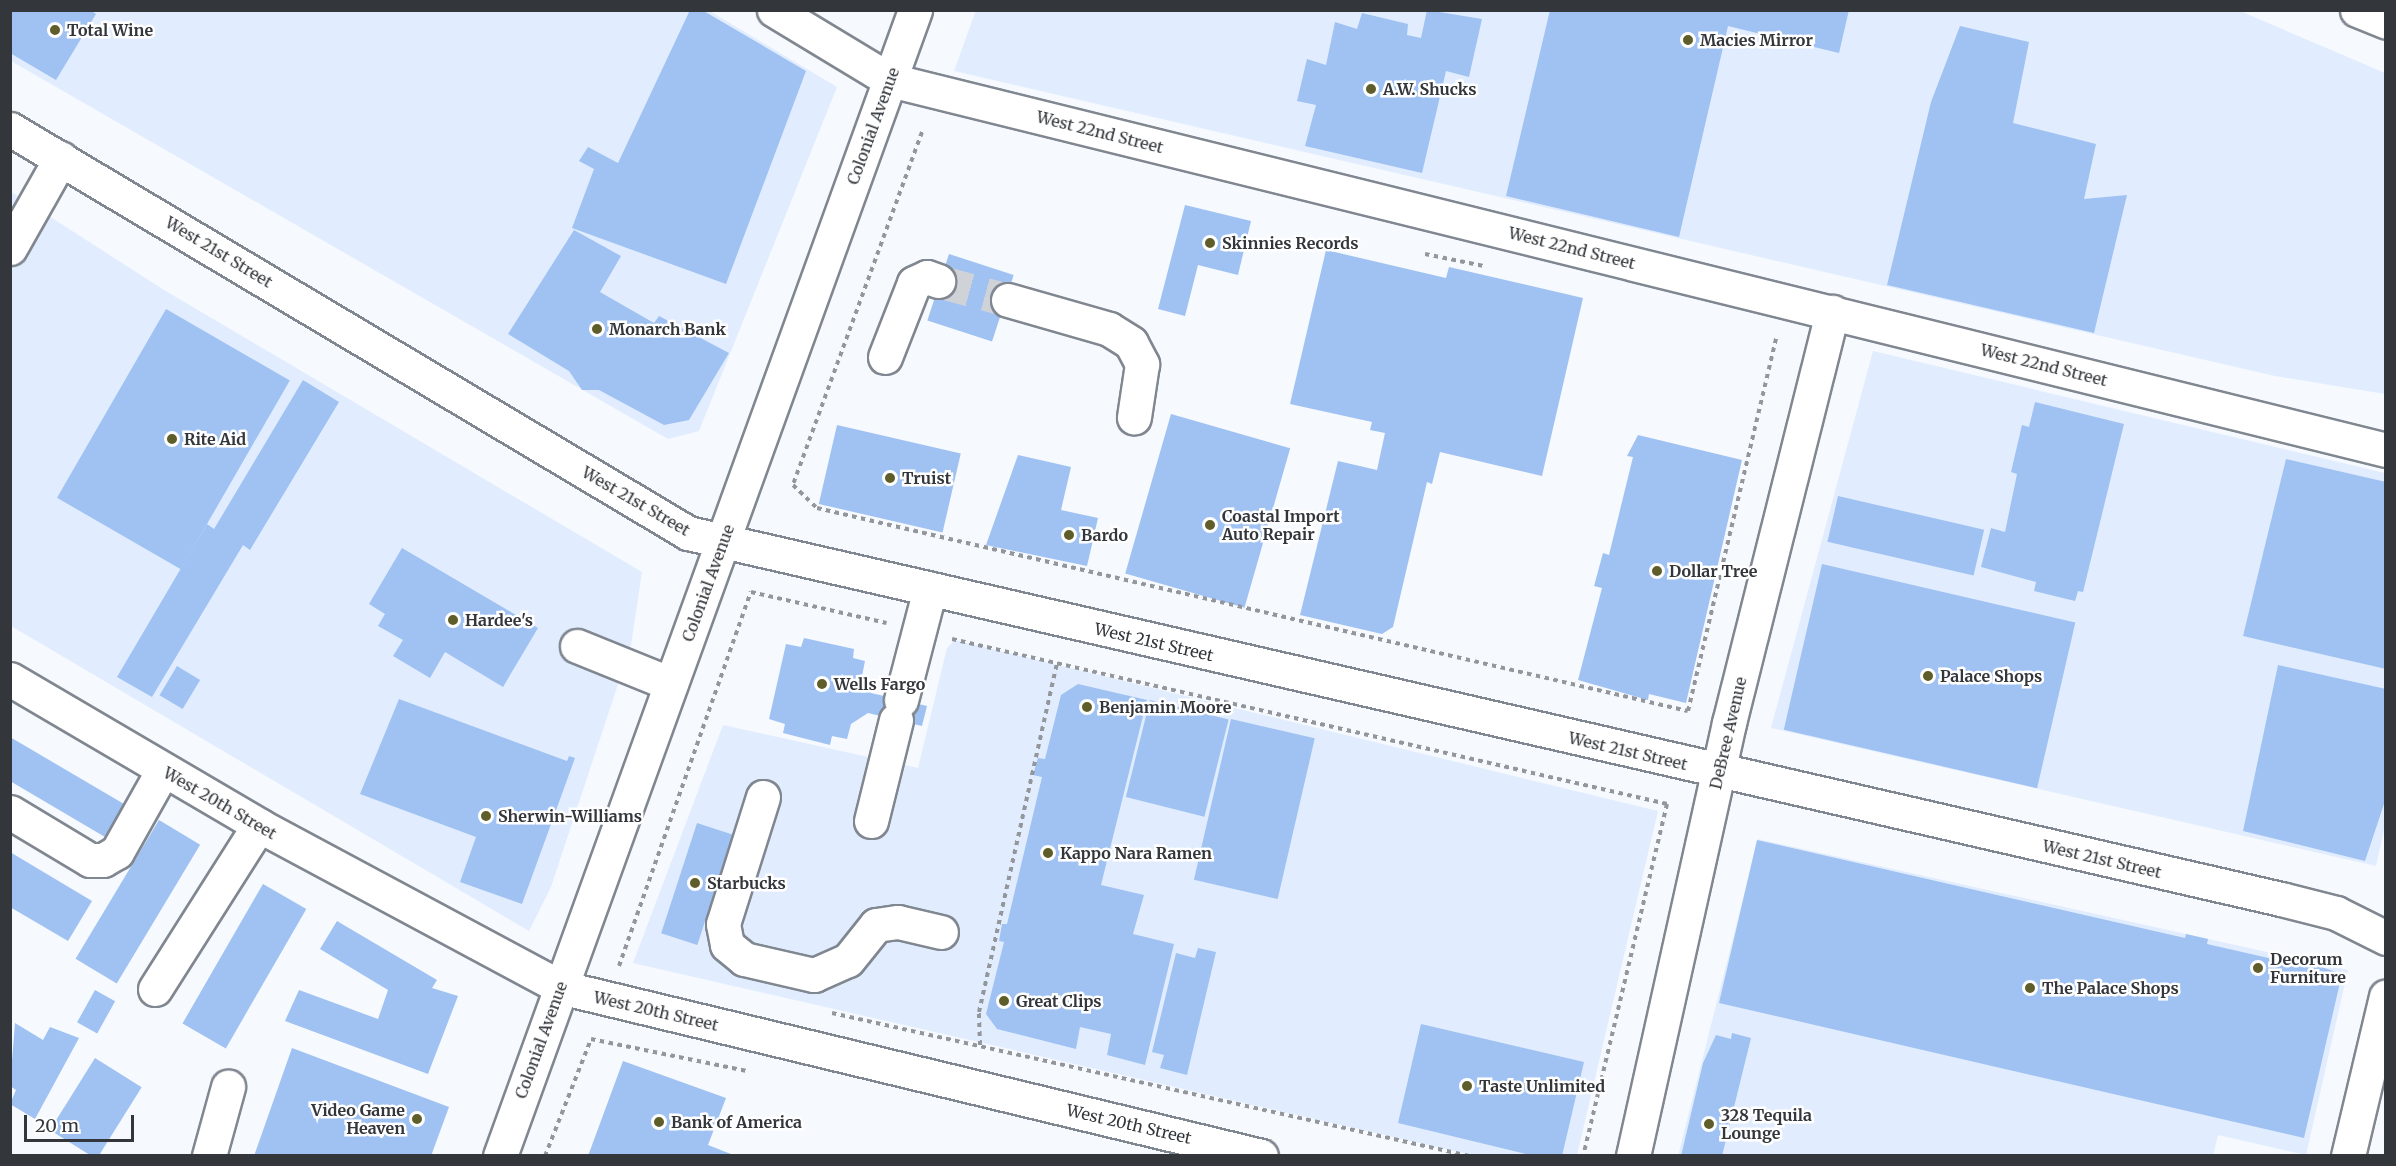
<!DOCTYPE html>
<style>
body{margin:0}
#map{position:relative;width:2396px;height:1166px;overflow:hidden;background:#f6f9fe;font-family:Merriweather,serif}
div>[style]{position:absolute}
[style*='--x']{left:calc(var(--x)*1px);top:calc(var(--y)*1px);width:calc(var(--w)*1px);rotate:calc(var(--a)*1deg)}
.built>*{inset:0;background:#e1edfe}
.building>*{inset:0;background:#9fc2f3;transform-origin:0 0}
.minor-tunnel>*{height:33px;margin-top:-16.5px;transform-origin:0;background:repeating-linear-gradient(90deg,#cfd2d7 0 33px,transparent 0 49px)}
.path>*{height:4px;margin-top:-2px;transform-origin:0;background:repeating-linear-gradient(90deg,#93969b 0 4.5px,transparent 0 9px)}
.roads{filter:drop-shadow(2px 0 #808790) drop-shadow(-2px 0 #808790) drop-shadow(0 2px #808790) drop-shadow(0 -2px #808790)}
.minor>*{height:33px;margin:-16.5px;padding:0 16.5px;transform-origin:16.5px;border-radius:16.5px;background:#fff}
.major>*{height:33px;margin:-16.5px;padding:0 16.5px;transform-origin:16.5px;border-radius:16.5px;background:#fff}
.dots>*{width:16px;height:16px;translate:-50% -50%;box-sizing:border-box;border:3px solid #fff;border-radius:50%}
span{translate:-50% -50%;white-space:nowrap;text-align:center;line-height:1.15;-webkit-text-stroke:5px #fff;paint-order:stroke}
.poi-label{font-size:16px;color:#33363a;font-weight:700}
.left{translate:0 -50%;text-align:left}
.right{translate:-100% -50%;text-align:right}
.street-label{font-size:16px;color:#33363a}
.frame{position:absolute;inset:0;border:12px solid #33363a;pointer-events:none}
.scale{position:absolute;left:24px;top:1115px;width:110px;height:27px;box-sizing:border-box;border:3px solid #33363a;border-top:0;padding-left:8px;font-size:18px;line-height:21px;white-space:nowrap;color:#33363a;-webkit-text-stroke:4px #fff;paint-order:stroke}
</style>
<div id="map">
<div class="built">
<i style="clip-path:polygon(708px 10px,837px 87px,699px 431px,668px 439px,11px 61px,11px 11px)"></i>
<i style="clip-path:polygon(976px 10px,2240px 11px,2385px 73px,2385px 394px,2275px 376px,954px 71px)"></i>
<i style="clip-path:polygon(10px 191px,164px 290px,642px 572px,631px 645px,551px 887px,529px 931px,11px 626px)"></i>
<i style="clip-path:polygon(1873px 351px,2385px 473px,2386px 821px,2376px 866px,1771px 728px)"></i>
<i style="clip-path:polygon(955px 640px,1658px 811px,1577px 1155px,1472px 1155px,633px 963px,723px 725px,918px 768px,947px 648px)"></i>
<i style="clip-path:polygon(1758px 839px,2348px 970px,2306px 1155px,2218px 1135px,2213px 1156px,1678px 1156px)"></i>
</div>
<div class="building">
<i style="clip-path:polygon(10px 10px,90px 10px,96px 14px,56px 80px,10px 53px)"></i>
<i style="clip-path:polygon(690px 10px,702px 10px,806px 71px,726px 284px,572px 228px,594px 169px,579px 161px,588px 147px,618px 163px)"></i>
<i style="clip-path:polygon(1427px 10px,1482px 19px,1469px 77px,1446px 71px,1422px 173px,1305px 146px,1316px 105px,1297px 101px,1307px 59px,1326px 65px,1335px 22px,1357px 29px,1362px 13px,1408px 24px,1407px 35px,1421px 38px)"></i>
<i style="clip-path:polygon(1550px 10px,1849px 10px,1839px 53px,1728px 26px,1679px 237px,1506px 196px)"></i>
<i style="clip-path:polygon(1960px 26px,2029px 42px,2013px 123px,2096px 144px,2084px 199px,2127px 195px,2094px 333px,1887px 285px,1931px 102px)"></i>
<i style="clip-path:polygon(1185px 205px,1251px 221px,1238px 275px,1198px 265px,1185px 316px,1158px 309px)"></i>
<i style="clip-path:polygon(574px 230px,621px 256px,600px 292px,654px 323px,659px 316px,729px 353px,689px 420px,664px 425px,599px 390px,582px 390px,569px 371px,508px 334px)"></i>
<i style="clip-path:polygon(1326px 250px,1446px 278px,1449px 267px,1583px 298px,1542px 476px,1440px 452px,1432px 484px,1427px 482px,1393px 627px,1382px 634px,1300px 615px,1338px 461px,1377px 470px,1385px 433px,1370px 430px,1372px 422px,1290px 404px)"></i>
<i style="left:949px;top:254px;width:68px;height:70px;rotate:18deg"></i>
<i style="left:166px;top:309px;width:143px;height:218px;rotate:30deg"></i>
<i style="clip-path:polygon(303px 380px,339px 402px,250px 550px,243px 545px,152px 697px,117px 677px,207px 524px,214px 529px)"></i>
<i style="clip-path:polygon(2035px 402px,2124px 424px,2083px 592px,2078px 591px,2075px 601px,2034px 591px,2036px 582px,1981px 567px,1991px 528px,2005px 532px,2017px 474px,2011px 472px,2022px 425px,2029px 427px)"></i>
<i style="left:1171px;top:414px;width:124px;height:166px;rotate:16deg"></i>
<i style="left:837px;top:425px;width:127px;height:81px;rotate:13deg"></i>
<i style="clip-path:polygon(1638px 435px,1742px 460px,1686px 703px,1649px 694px,1648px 700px,1578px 680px,1602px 588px,1594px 586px,1603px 553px,1609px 555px,1633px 457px,1627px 456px)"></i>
<i style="clip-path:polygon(1018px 455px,1071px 467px,1061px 510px,1098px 518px,1087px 566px,986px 545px)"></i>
<i style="clip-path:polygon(2286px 459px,2386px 482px,2386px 669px,2243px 636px)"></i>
<i style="left:1838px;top:496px;width:150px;height:47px;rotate:13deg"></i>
<i style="clip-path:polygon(402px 548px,538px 628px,503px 687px,445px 652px,430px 678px,393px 656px,403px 640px,378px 626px,385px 614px,369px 604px)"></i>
<i style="left:1822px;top:564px;width:260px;height:170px;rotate:13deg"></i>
<i style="clip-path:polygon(804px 638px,854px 649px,853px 658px,865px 661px,862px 676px,871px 693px,927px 706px,922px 726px,868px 713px,851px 724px,847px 739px,832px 736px,830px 745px,783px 733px,785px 724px,769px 719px,786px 644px,801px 647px)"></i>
<i style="clip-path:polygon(2278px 665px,2386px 689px,2386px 798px,2365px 861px,2243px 831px)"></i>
<i style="left:177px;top:666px;width:27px;height:34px;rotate:31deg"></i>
<i style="clip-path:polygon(1078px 684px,1147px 700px,1101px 885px,1144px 895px,1133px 934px,1174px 944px,1145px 1065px,1107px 1055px,1111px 1034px,1080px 1027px,1076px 1049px,997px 1029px,986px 1014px,1004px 942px,999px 941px,1002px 924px,1007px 924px,1042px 777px,1033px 775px,1038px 758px,1045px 759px,1061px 695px)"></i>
<i style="clip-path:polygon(399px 699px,567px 761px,569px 756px,575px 758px,522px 904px,460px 882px,476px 837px,360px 794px)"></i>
<i style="left:1150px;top:700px;width:81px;height:100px;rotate:14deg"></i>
<i style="left:1231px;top:719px;width:86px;height:165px;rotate:13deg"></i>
<i style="clip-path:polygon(10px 737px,124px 804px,105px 837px,10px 781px)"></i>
<i style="left:159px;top:820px;width:48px;height:162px;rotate:31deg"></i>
<i style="left:697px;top:823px;width:38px;height:116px;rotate:18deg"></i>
<i style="clip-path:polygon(1757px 840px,2185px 938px,2186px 934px,2208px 939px,2207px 944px,2303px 966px,2304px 961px,2342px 974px,2304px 1138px,1719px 1003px)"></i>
<i style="clip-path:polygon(10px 852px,92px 901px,68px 941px,10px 907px)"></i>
<i style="left:263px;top:884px;width:50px;height:161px;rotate:30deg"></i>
<i style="clip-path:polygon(337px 921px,437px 980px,432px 988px,458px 996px,428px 1074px,285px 1021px,299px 990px,378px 1019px,388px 990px,320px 949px)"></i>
<i style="clip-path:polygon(1198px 948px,1216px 952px,1187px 1075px,1160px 1068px,1164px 1055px,1152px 1052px,1176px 953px,1195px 958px)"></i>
<i style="left:95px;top:990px;width:23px;height:37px;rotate:29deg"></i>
<i style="clip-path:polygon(15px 1023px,43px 1040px,50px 1027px,79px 1038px,35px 1119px,10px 1104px,16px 1090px,10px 1086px)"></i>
<i style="clip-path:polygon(1421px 1024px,1584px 1062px,1562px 1156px,1534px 1156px,1398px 1123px)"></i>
<i style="clip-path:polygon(1732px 1033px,1751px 1038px,1722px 1156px,1681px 1156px,1703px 1063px,1716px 1035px,1731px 1039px)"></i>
<i style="clip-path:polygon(292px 1048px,449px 1107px,431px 1156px,254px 1156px)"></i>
<i style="left:95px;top:1058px;width:55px;height:85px;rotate:32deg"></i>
<i style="clip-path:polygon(623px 1061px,726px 1098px,708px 1145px,736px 1156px,588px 1156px)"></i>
</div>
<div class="minor-tunnel">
<i style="--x:938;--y:281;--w:73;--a:15.2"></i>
</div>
<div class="path">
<i style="--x:922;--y:132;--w:376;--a:110.1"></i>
<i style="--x:793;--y:485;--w:33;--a:44"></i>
<i style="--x:817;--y:508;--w:894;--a:13.12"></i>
<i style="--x:1688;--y:711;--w:386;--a:-76.7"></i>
<i style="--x:1425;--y:254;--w:60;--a:11.5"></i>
<i style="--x:952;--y:639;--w:734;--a:12.99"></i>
<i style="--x:1667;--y:804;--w:362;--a:103.4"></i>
<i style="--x:619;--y:966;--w:397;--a:-70.6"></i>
<i style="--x:751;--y:592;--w:139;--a:12.9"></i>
<i style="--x:832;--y:1013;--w:653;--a:12.65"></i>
<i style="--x:980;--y:1045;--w:33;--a:-92"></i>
<i style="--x:979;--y:1012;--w:358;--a:-77.4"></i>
<i style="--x:545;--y:1156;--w:126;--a:-68.5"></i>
<i style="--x:591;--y:1039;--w:159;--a:11.6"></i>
</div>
<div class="roads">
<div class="minor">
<i style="--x:774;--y:10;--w:135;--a:31.1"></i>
<i style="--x:890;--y:80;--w:1541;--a:13.89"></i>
<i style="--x:2357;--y:10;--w:31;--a:22"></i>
<i style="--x:10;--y:248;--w:103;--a:-60.5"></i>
<i style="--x:1008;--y:300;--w:105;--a:16"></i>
<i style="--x:1109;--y:329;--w:26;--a:32"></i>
<i style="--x:1131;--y:343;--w:24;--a:62"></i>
<i style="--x:1142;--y:364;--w:54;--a:98.6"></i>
<i style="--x:885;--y:357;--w:79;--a:-68.6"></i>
<i style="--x:914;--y:283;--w:14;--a:-25"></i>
<i style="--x:927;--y:277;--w:12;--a:20"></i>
<i style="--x:577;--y:646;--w:101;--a:22"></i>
<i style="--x:10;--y:679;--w:292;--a:30.4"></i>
<i style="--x:262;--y:827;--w:338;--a:28.2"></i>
<i style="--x:560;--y:987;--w:721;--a:13.55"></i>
<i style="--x:901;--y:700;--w:115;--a:-75.4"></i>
<i style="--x:763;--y:797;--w:133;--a:107.5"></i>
<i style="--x:723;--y:924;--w:21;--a:79"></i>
<i style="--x:727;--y:945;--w:22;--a:39"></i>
<i style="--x:744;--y:959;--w:72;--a:12.9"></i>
<i style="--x:814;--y:975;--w:37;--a:-24"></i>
<i style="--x:848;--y:960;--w:45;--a:-51.3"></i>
<i style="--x:876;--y:925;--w:22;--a:-8"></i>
<i style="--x:898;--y:922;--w:44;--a:13.1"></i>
<i style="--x:10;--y:812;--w:93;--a:31"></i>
<i style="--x:90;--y:860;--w:13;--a:0"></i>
<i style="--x:103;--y:860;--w:16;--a:-30"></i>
<i style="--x:117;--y:852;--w:94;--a:-60.7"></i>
<i style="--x:871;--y:821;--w:104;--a:-76.1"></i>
<i style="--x:155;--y:989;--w:194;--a:-57.6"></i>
<i style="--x:209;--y:1156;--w:72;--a:-74.6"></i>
<i style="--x:500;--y:1156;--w:1219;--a:-70.09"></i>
<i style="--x:1633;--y:1156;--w:444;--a:-77.5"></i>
<i style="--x:1729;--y:723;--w:424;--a:-75.9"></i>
<i style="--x:2348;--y:1156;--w:164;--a:-76.6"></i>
</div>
<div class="major">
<i style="--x:10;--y:129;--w:789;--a:30.79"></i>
<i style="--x:688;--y:533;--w:1635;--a:12.94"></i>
<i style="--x:2281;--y:899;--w:57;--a:14.3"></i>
<i style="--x:2336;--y:913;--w:56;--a:26.6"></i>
</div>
</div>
<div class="dots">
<i style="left:55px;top:30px;background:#5f5d29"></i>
<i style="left:1688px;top:40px;background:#5f5d29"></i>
<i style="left:1371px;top:89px;background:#5f5d29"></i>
<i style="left:1210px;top:243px;background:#5f5d29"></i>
<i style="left:597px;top:329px;background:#5f5d29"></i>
<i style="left:172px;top:439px;background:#5f5d29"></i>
<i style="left:890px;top:478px;background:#5f5d29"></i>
<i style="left:1210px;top:525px;background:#5f5d29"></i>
<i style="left:1069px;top:535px;background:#5f5d29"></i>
<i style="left:1657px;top:571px;background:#5f5d29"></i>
<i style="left:453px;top:620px;background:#5f5d29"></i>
<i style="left:1928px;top:676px;background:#5f5d29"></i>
<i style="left:822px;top:684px;background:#5f5d29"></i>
<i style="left:1087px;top:707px;background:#5f5d29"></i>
<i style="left:486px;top:816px;background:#5f5d29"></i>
<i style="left:1048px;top:853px;background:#5f5d29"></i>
<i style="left:695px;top:883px;background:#5f5d29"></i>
<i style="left:2258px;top:968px;background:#5f5d29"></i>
<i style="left:2030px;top:988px;background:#5f5d29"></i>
<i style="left:1004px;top:1001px;background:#5f5d29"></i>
<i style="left:1467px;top:1086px;background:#5f5d29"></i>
<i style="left:417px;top:1119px;background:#5f5d29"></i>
<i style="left:659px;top:1122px;background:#5f5d29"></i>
<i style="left:1709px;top:1124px;background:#5f5d29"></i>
</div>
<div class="poi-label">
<span class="left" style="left:67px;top:30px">Total Wine</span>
<span class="left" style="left:1700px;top:40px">Macies Mirror</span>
<span class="left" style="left:1383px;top:89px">A.W. Shucks</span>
<span class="left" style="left:1222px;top:243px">Skinnies Records</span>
<span class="left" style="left:609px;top:329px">Monarch Bank</span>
<span class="left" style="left:184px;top:439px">Rite Aid</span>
<span class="left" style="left:902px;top:478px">Truist</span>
<span class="left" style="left:1222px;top:525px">Coastal Import<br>Auto Repair</span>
<span class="left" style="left:1081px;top:535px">Bardo</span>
<span class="left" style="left:1669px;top:571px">Dollar Tree</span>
<span class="left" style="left:465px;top:620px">Hardee's</span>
<span class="left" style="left:1940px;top:676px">Palace Shops</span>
<span class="left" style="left:834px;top:684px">Wells Fargo</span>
<span class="left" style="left:1099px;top:707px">Benjamin Moore</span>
<span class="left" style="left:498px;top:816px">Sherwin-Williams</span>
<span class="left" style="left:1060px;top:853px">Kappo Nara Ramen</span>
<span class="left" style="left:707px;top:883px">Starbucks</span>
<span class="left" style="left:2270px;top:968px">Decorum<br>Furniture</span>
<span class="left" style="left:2042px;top:988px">The Palace Shops</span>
<span class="left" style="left:1016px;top:1001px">Great Clips</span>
<span class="left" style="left:1479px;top:1086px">Taste Unlimited</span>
<span class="right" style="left:405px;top:1119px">Video Game<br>Heaven</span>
<span class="left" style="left:1721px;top:1124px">328 Tequila<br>Lounge</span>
<span class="left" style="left:671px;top:1122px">Bank of America</span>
</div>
<div class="street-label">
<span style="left:873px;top:126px;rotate:-70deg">Colonial Avenue</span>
<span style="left:1100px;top:132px;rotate:14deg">West 22nd Street</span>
<span style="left:1572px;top:248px;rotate:14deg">West 22nd Street</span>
<span style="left:219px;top:252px;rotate:31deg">West 21st Street</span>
<span style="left:2044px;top:365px;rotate:14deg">West 22nd Street</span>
<span style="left:636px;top:501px;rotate:30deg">West 21st Street</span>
<span style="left:708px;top:583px;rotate:-70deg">Colonial Avenue</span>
<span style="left:1154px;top:642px;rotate:13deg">West 21st Street</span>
<span style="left:1728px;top:733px;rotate:-77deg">DeBree Avenue</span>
<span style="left:1628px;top:751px;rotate:13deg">West 21st Street</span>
<span style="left:220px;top:803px;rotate:30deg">West 20th Street</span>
<span style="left:2102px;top:859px;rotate:13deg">West 21st Street</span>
<span style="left:656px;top:1011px;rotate:13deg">West 20th Street</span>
<span style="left:541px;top:1040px;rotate:-70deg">Colonial Avenue</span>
<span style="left:1129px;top:1124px;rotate:13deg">West 20th Street</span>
</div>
<div class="frame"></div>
<div class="scale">20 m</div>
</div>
